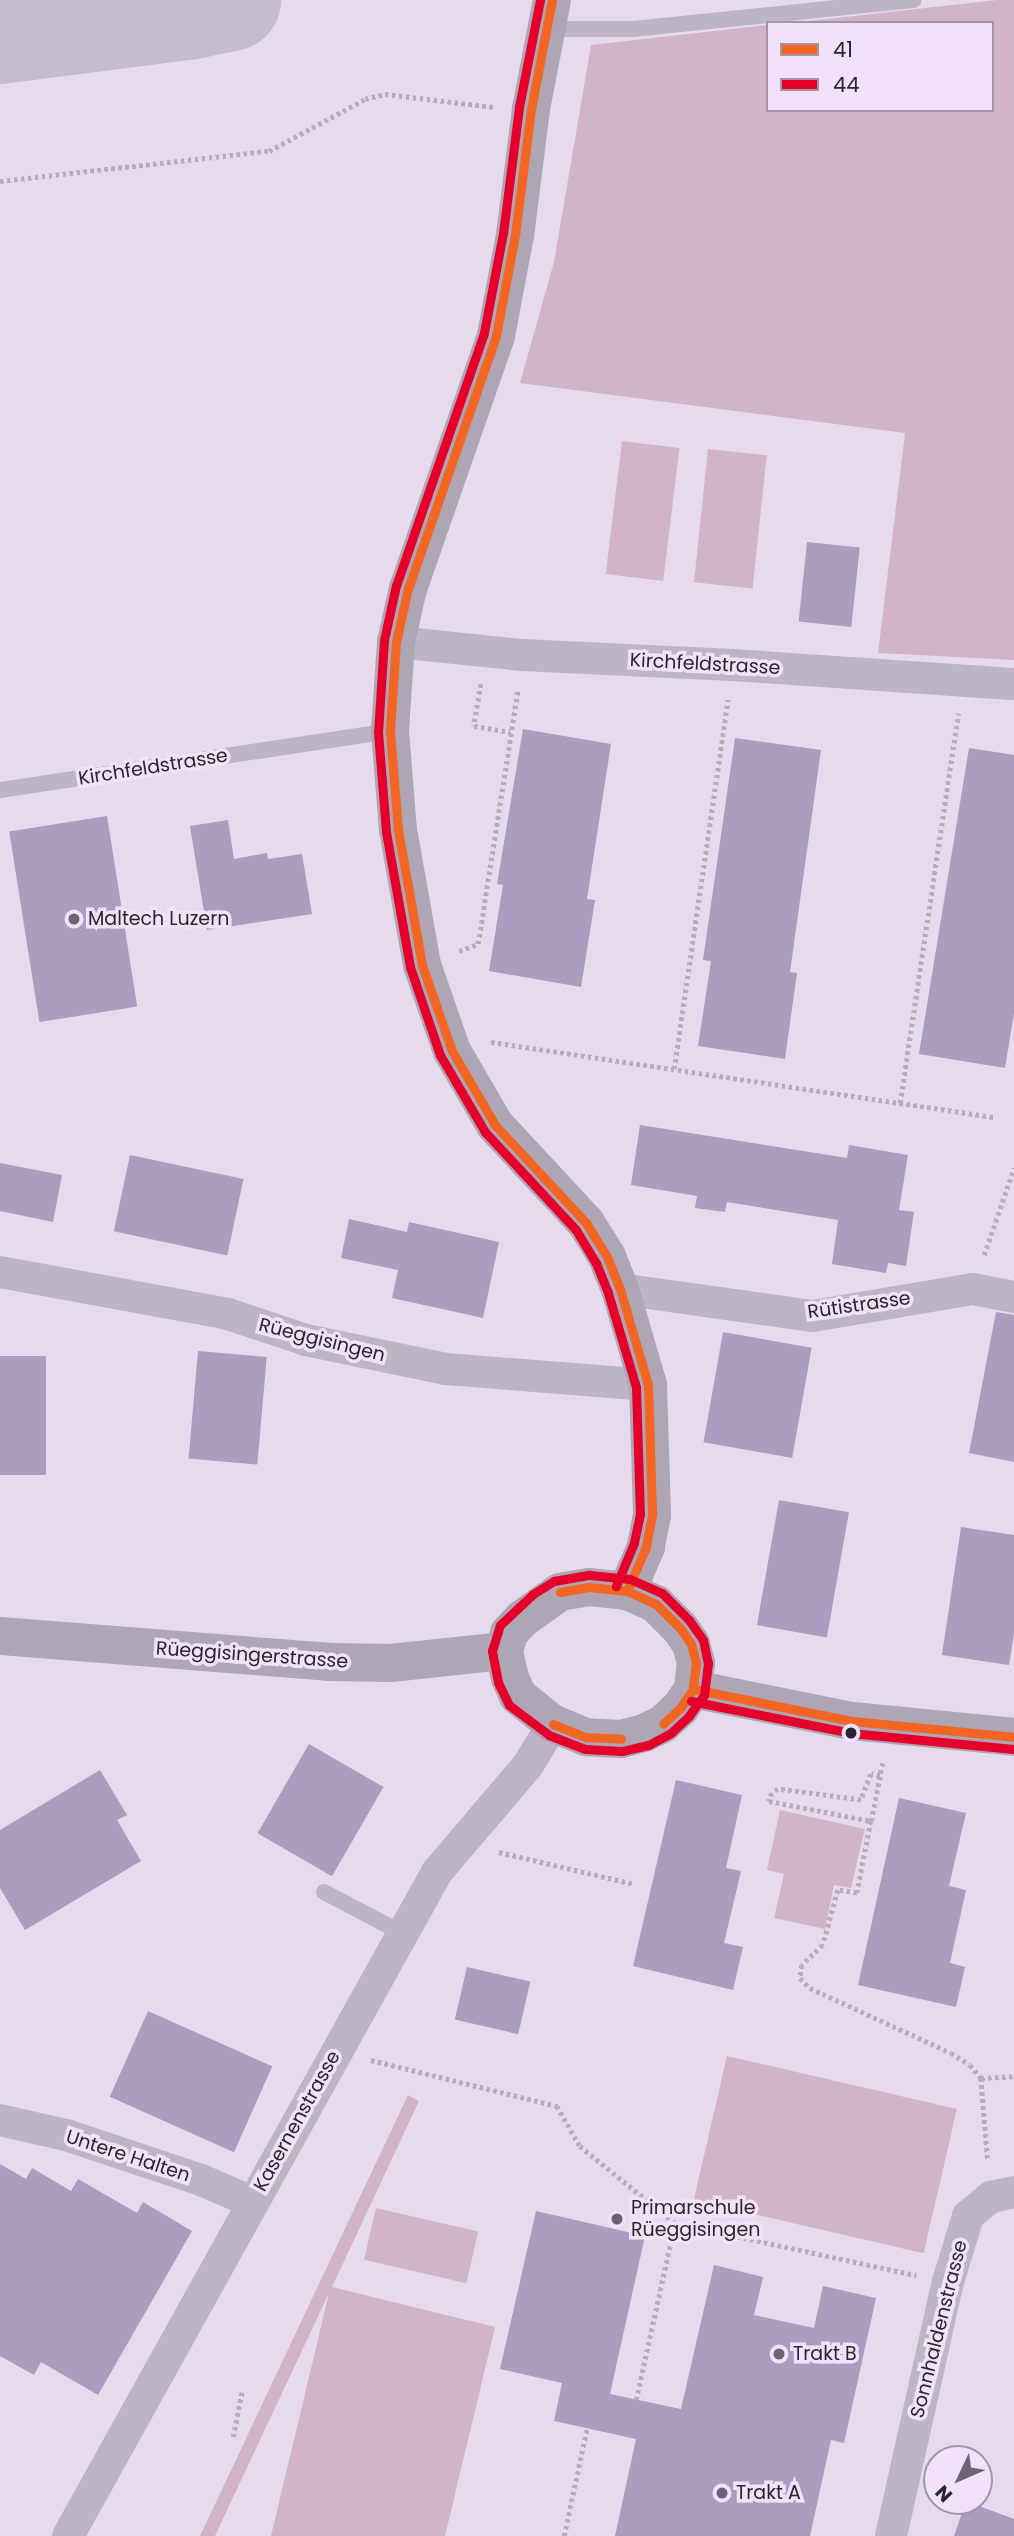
<!DOCTYPE html>
<meta charset="utf-8">
<style>
body{margin:0}
#map{position:relative;width:1014px;height:2536px;overflow:hidden;background:#e6dbec;font-family:Poppins,sans-serif}
div>[style]{position:absolute}
[style*='--x']{left:calc(var(--x)*1px);top:calc(var(--y)*1px);width:calc(var(--w)*1px);rotate:calc(var(--a)*1deg)}
.green>*{inset:0;background:#d2b4c9;transform-origin:0 0}
.taxiway>*{height:102px;margin:-51px;padding:0 51px;transform-origin:51px;border-radius:51px;background:#c6bdcc}
.building>*{inset:0;background:#ab9cc0;transform-origin:0 0}
.path>*{height:4.5px;margin-top:-2.25px;transform-origin:0;background:repeating-linear-gradient(90deg,#b6aebc 0 3.5px,transparent 0 7px)}
.lane>*{height:16px;margin:-8px;padding:0 8px;transform-origin:8px;border-radius:8px;background:#bdb5c4}
.street>*{height:32px;margin:-16px;padding:0 16px;transform-origin:16px;border-radius:16px;background:#bdb5c4}
.secondary>*{height:38px;margin:-19px;padding:0 19px;transform-origin:19px;border-radius:19px;background:#aea5b5}
.bus-1>*{height:9px;margin:-4.5px;padding:0 4.5px;transform-origin:4.5px;border-radius:4.5px;background:#f26522}
.bus-2>*{height:9px;margin:-4.5px;padding:0 4.5px;transform-origin:4.5px;border-radius:4.5px;background:#e4002b}
.dots>*{width:19px;height:19px;translate:-50% -50%;box-sizing:border-box;border:4px solid #f1e1f9;border-radius:50%}
span{translate:-50% -50%;white-space:nowrap;text-align:center;line-height:1.15;-webkit-text-stroke:7px #f1e1f9;paint-order:stroke}
.street-label{font-size:19px;color:#2b2433}
.poi-label{font-size:19px;color:#2b2433}
.left{translate:0 -50%;text-align:left}
.legend{position:absolute;left:766px;top:21px;width:228px;height:91px;box-sizing:border-box;background:#f1e1f9;border:2px solid #a295aa;margin:0;padding:9px 12px;list-style:none;font-size:21px;color:#2b2433}
.legend li{display:flex;align-items:center;gap:14px;height:35px}
.legend b{width:35px;border:2px solid #a295aa}
.north{position:absolute;left:923px;top:2445px;width:70px;height:70px;box-sizing:border-box;background:#f1e1f9;border:2px solid #a295aa;border-radius:50%;rotate:226deg;font-size:19px;font-weight:700;line-height:28px;text-align:center;color:#2b2433}
.north::after{content:'';display:block;margin:auto;width:24px;height:32px;background:#6c6474;clip-path:polygon(50% 0,100% 100%,50% 72%,0 100%)}
</style>
<div id="map">
<div class="green">
<i style="clip-path:polygon(997px 0,1014px 0,1014px 660px,878px 653px,905px 433px,520px 383px,554px 262px,591px 45px,767px 25px,767px 110px,991px 110px,991px 23px,791px 23px)"></i>
<i style="left:622px;top:441px;width:58px;height:134px;rotate:7deg"></i>
<i style="left:708px;top:449px;width:59px;height:134px;rotate:6deg"></i>
<i style="clip-path:polygon(780px 1810px,865px 1829px,851px 1888px,834px 1885px,825px 1929px,774px 1918px,784px 1874px,767px 1870px)"></i>
<i style="left:727px;top:2056px;width:236px;height:148px;rotate:13deg"></i>
<i style="clip-path:polygon(408px 2095px,419px 2101px,332px 2287px,495px 2327px,445px 2536px,271px 2536px,329px 2293px,215px 2536px,200px 2536px)"></i>
<i style="left:376px;top:2208px;width:105px;height:53px;rotate:13deg"></i>
</div>
<div class="taxiway">
<i style="--x:0;--y:33;--w:189;--a:-7.3"></i>
<i style="--x:187;--y:9;--w:44;--a:-11.8"></i>
</div>
<div class="building">
<i style="left:807px;top:542px;width:53px;height:80px;rotate:6deg"></i>
<i style="clip-path:polygon(523px 729px,611px 744px,587px 899px,595px 900px,581px 987px,489px 971px,503px 885px,497px 884px)"></i>
<i style="clip-path:polygon(735px 738px,821px 750px,790px 972px,797px 973px,785px 1059px,698px 1046px,711px 961px,703px 960px)"></i>
<i style="clip-path:polygon(969px 748px,1014px 755px,1014px 1013px,1005px 1068px,919px 1054px)"></i>
<i style="left:107px;top:816px;width:193px;height:99px;rotate:81deg"></i>
<i style="clip-path:polygon(228px 820px,234px 859px,267px 853px,268px 859px,302px 854px,312px 914px,207px 930px,190px 826px)"></i>
<i style="clip-path:polygon(640px 1125px,847px 1158px,849px 1145px,908px 1155px,899px 1210px,914px 1212px,906px 1266px,888px 1263px,886px 1273px,832px 1264px,838px 1220px,727px 1202px,725px 1212px,695px 1208px,697px 1196px,631px 1185px)"></i>
<i style="left:130px;top:1155px;width:116px;height:78px;rotate:12deg"></i>
<i style="clip-path:polygon(0 1163px,62px 1175px,53px 1222px,0 1211px)"></i>
<i style="clip-path:polygon(349px 1219px,407px 1232px,409px 1222px,499px 1242px,483px 1318px,392px 1298px,398px 1270px,341px 1258px)"></i>
<i style="clip-path:polygon(996px 1312px,1014px 1315px,1014px 1462px,969px 1453px)"></i>
<i style="left:723px;top:1332px;width:90px;height:112px;rotate:10deg"></i>
<i style="left:198px;top:1351px;width:69px;height:108px;rotate:5deg"></i>
<i style="left:0;top:1356px;width:46px;height:119px"></i>
<i style="left:779px;top:1500px;width:71px;height:127px;rotate:10deg"></i>
<i style="clip-path:polygon(961px 1527px,1014px 1535px,1014px 1634px,1009px 1665px,942px 1655px)"></i>
<i style="left:309px;top:1744px;width:86px;height:103px;rotate:30deg"></i>
<i style="clip-path:polygon(100px 1770px,127px 1815px,117px 1820px,141px 1861px,25px 1930px,0 1888px,0 1830px)"></i>
<i style="clip-path:polygon(676px 1780px,742px 1795px,726px 1868px,741px 1871px,724px 1943px,743px 1947px,733px 1990px,633px 1966px)"></i>
<i style="clip-path:polygon(899px 1798px,966px 1813px,949px 1886px,966px 1890px,950px 1963px,965px 1967px,956px 2007px,858px 1985px)"></i>
<i style="left:467px;top:1967px;width:65px;height:54px;rotate:13deg"></i>
<i style="left:148px;top:2011px;width:136px;height:94px;rotate:24deg"></i>
<i style="clip-path:polygon(0 2164px,26px 2179px,32px 2168px,71px 2191px,78px 2179px,137px 2213px,143px 2202px,192px 2231px,98px 2395px,41px 2362px,34px 2375px,0 2356px)"></i>
<i style="clip-path:polygon(536px 2211px,645px 2236px,610px 2394px,681px 2409px,714px 2265px,763px 2277px,754px 2315px,814px 2328px,823px 2286px,876px 2298px,844px 2443px,831px 2440px,810px 2536px,615px 2536px,636px 2439px,554px 2421px,562px 2383px,500px 2369px)"></i>
<i style="clip-path:polygon(966px 2501px,1014px 2519px,1014px 2536px,954px 2536px)"></i>
</div>
<div class="path">
<i style="--x:0;--y:181;--w:271;--a:-6.4"></i>
<i style="--x:269;--y:151;--w:109;--a:-28.4"></i>
<i style="--x:365;--y:99;--w:21;--a:-14"></i>
<i style="--x:385;--y:94;--w:110;--a:6.8"></i>
<i style="--x:481;--y:684;--w:43;--a:99.5"></i>
<i style="--x:474;--y:726;--w:37;--a:9"></i>
<i style="--x:459;--y:951;--w:20;--a:-20"></i>
<i style="--x:478;--y:944;--w:258;--a:-81.1"></i>
<i style="--x:491;--y:1042;--w:508;--a:8.5"></i>
<i style="--x:674;--y:1069;--w:373;--a:-81.7"></i>
<i style="--x:900;--y:1103;--w:394;--a:-81.5"></i>
<i style="--x:984;--y:1255;--w:92;--a:-71"></i>
<i style="--x:883;--y:1763;--w:13;--a:103"></i>
<i style="--x:880;--y:1776;--w:9;--a:-167"></i>
<i style="--x:871;--y:1774;--w:28;--a:111"></i>
<i style="--x:861;--y:1800;--w:84;--a:-172.5"></i>
<i style="--x:778;--y:1789;--w:7;--a:146"></i>
<i style="--x:772;--y:1793;--w:9;--a:111"></i>
<i style="--x:769;--y:1801;--w:104;--a:11.1"></i>
<i style="--x:871;--y:1821;--w:73;--a:101"></i>
<i style="--x:857;--y:1893;--w:19;--a:-171"></i>
<i style="--x:838;--y:1890;--w:57;--a:105.3"></i>
<i style="--x:823;--y:1945;--w:29;--a:136"></i>
<i style="--x:802;--y:1965;--w:13;--a:99"></i>
<i style="--x:800;--y:1978;--w:14;--a:45"></i>
<i style="--x:810;--y:1988;--w:155;--a:24.7"></i>
<i style="--x:951;--y:2053;--w:22;--a:32"></i>
<i style="--x:970;--y:2065;--w:17;--a:50"></i>
<i style="--x:981;--y:2078;--w:84;--a:85.2"></i>
<i style="--x:871;--y:1821;--w:46;--a:-78.7"></i>
<i style="--x:499;--y:1852;--w:139;--a:13.3"></i>
<i style="--x:371;--y:2060;--w:192;--a:13.9"></i>
<i style="--x:557;--y:2106;--w:46;--a:60.1"></i>
<i style="--x:580;--y:2146;--w:122;--a:39"></i>
<i style="--x:675;--y:2223;--w:247;--a:12.2"></i>
<i style="--x:981;--y:2078;--w:33;--a:-3"></i>
<i style="--x:636;--y:2400;--w:181;--a:-77.6"></i>
<i style="--x:233;--y:2437;--w:47;--a:-78.9"></i>
<i style="--x:564;--y:2536;--w:110;--a:-78"></i>
</div>
<div class="lane">
<i style="--x:548;--y:29;--w:85;--a:0"></i>
<i style="--x:633;--y:29;--w:282;--a:-5.9"></i>
<i style="--x:0;--y:790;--w:394;--a:-8.6"></i>
<i style="--x:324;--y:1892;--w:88;--a:27.7"></i>
</div>
<div class="street">
<i style="--x:396;--y:642;--w:127;--a:5.9"></i>
<i style="--x:522;--y:655;--w:211;--a:2.7"></i>
<i style="--x:733;--y:665;--w:282;--a:3.9"></i>
<i style="--x:0;--y:1272;--w:232;--a:10.4"></i>
<i style="--x:228;--y:1314;--w:82;--a:18.4"></i>
<i style="--x:306;--y:1340;--w:143;--a:11.7"></i>
<i style="--x:446;--y:1369;--w:203;--a:4.5"></i>
<i style="--x:620;--y:1289;--w:195;--a:8"></i>
<i style="--x:813;--y:1316;--w:162;--a:-9.6"></i>
<i style="--x:973;--y:1289;--w:42;--a:11"></i>
<i style="--x:0;--y:2120;--w:68;--a:12.8"></i>
<i style="--x:66;--y:2135;--w:142;--a:18.4"></i>
<i style="--x:201;--y:2180;--w:56;--a:23.3"></i>
<i style="--x:68;--y:2536;--w:760;--a:-60.94"></i>
<i style="--x:437;--y:1872;--w:140;--a:-49.6"></i>
<i style="--x:528;--y:1765;--w:48;--a:-58.6"></i>
<i style="--x:891;--y:2536;--w:260;--a:-77.4"></i>
<i style="--x:948;--y:2282;--w:69;--a:-73.1"></i>
<i style="--x:968;--y:2216;--w:30;--a:-40"></i>
<i style="--x:991;--y:2197;--w:24;--a:-12"></i>
</div>
<div class="secondary">
<i style="--x:552;--y:0;--w:111;--a:100.9"></i>
<i style="--x:531;--y:109;--w:127;--a:97.2"></i>
<i style="--x:515;--y:235;--w:103;--a:100.7"></i>
<i style="--x:496;--y:336;--w:267;--a:109.2"></i>
<i style="--x:408;--y:588;--w:55;--a:102.5"></i>
<i style="--x:396;--y:642;--w:89;--a:93.9"></i>
<i style="--x:390;--y:731;--w:99;--a:85.4"></i>
<i style="--x:398;--y:830;--w:137;--a:79.9"></i>
<i style="--x:422;--y:965;--w:91;--a:70.8"></i>
<i style="--x:452;--y:1051;--w:86;--a:59.8"></i>
<i style="--x:495;--y:1125;--w:134;--a:47.1"></i>
<i style="--x:586;--y:1223;--w:40;--a:58"></i>
<i style="--x:607;--y:1257;--w:35;--a:68"></i>
<i style="--x:620;--y:1289;--w:100;--a:73.7"></i>
<i style="--x:648;--y:1385;--w:130;--a:88.2"></i>
<i style="--x:652;--y:1515;--w:33;--a:101"></i>
<i style="--x:646;--y:1547;--w:48;--a:113.4"></i>
<i style="--x:589;--y:1587;--w:38;--a:6"></i>
<i style="--x:627;--y:1591;--w:32;--a:24"></i>
<i style="--x:656;--y:1604;--w:34;--a:45"></i>
<i style="--x:680;--y:1628;--w:19;--a:55"></i>
<i style="--x:691;--y:1644;--w:20;--a:75"></i>
<i style="--x:696;--y:1663;--w:26;--a:97"></i>
<i style="--x:693;--y:1689;--w:23;--a:124"></i>
<i style="--x:680;--y:1708;--w:23;--a:137"></i>
<i style="--x:663;--y:1724;--w:21;--a:155"></i>
<i style="--x:644;--y:1733;--w:24;--a:165"></i>
<i style="--x:621;--y:1739;--w:35;--a:-177"></i>
<i style="--x:586;--y:1737;--w:35;--a:-158"></i>
<i style="--x:553;--y:1724;--w:45;--a:-141.3"></i>
<i style="--x:518;--y:1696;--w:20;--a:-114"></i>
<i style="--x:510;--y:1678;--w:28;--a:-103"></i>
<i style="--x:504;--y:1651;--w:19;--a:-74"></i>
<i style="--x:509;--y:1633;--w:19;--a:-47"></i>
<i style="--x:522;--y:1619;--w:47;--a:-35.4"></i>
<i style="--x:560;--y:1592;--w:29;--a:-10"></i>
<i style="--x:0;--y:1636;--w:332;--a:4.5"></i>
<i style="--x:331;--y:1662;--w:60;--a:1"></i>
<i style="--x:391;--y:1663;--w:114;--a:-6.1"></i>
<i style="--x:693;--y:1689;--w:162;--a:11.4"></i>
<i style="--x:852;--y:1721;--w:163;--a:5.6"></i>
</div>
<div class="bus-1">
<i style="--x:552;--y:0;--w:111;--a:100.9"></i>
<i style="--x:531;--y:109;--w:127;--a:97.2"></i>
<i style="--x:515;--y:235;--w:103;--a:100.7"></i>
<i style="--x:496;--y:336;--w:267;--a:109.2"></i>
<i style="--x:408;--y:588;--w:55;--a:102.5"></i>
<i style="--x:396;--y:642;--w:89;--a:93.9"></i>
<i style="--x:390;--y:731;--w:99;--a:85.4"></i>
<i style="--x:398;--y:830;--w:137;--a:79.9"></i>
<i style="--x:422;--y:965;--w:91;--a:70.8"></i>
<i style="--x:452;--y:1051;--w:86;--a:59.8"></i>
<i style="--x:495;--y:1125;--w:134;--a:47.1"></i>
<i style="--x:586;--y:1223;--w:40;--a:58"></i>
<i style="--x:607;--y:1257;--w:35;--a:68"></i>
<i style="--x:620;--y:1289;--w:100;--a:73.7"></i>
<i style="--x:648;--y:1385;--w:130;--a:88.2"></i>
<i style="--x:652;--y:1515;--w:33;--a:101"></i>
<i style="--x:646;--y:1547;--w:48;--a:113.4"></i>
<i style="--x:560;--y:1592;--w:29;--a:-10"></i>
<i style="--x:589;--y:1587;--w:38;--a:6"></i>
<i style="--x:627;--y:1591;--w:32;--a:24"></i>
<i style="--x:656;--y:1604;--w:34;--a:45"></i>
<i style="--x:680;--y:1628;--w:19;--a:55"></i>
<i style="--x:691;--y:1644;--w:20;--a:75"></i>
<i style="--x:696;--y:1663;--w:26;--a:97"></i>
<i style="--x:693;--y:1689;--w:23;--a:124"></i>
<i style="--x:680;--y:1708;--w:23;--a:137"></i>
<i style="--x:693;--y:1689;--w:162;--a:11.4"></i>
<i style="--x:852;--y:1721;--w:163;--a:5.6"></i>
<i style="--x:553;--y:1724;--w:35;--a:22"></i>
<i style="--x:586;--y:1737;--w:35;--a:3"></i>
</div>
<div class="bus-2">
<i style="--x:540;--y:0;--w:109;--a:101.1"></i>
<i style="--x:519;--y:107;--w:127;--a:97.2"></i>
<i style="--x:503;--y:233;--w:102;--a:100.8"></i>
<i style="--x:484;--y:333;--w:267;--a:109.2"></i>
<i style="--x:396;--y:585;--w:56;--a:102.3"></i>
<i style="--x:384;--y:640;--w:92;--a:93.7"></i>
<i style="--x:378;--y:732;--w:100;--a:85.4"></i>
<i style="--x:386;--y:832;--w:137;--a:79.9"></i>
<i style="--x:410;--y:967;--w:93;--a:71.2"></i>
<i style="--x:440;--y:1055;--w:89;--a:59.7"></i>
<i style="--x:485;--y:1132;--w:134;--a:47.1"></i>
<i style="--x:576;--y:1230;--w:39;--a:59"></i>
<i style="--x:596;--y:1263;--w:32;--a:68"></i>
<i style="--x:608;--y:1293;--w:98;--a:73.4"></i>
<i style="--x:636;--y:1387;--w:127;--a:88.2"></i>
<i style="--x:640;--y:1514;--w:30;--a:102"></i>
<i style="--x:634;--y:1543;--w:47;--a:112.7"></i>
<i style="--x:589;--y:1575;--w:41;--a:5.6"></i>
<i style="--x:630;--y:1579;--w:35;--a:24"></i>
<i style="--x:662;--y:1593;--w:38;--a:45"></i>
<i style="--x:689;--y:1620;--w:24;--a:55"></i>
<i style="--x:703;--y:1640;--w:24;--a:78"></i>
<i style="--x:708;--y:1663;--w:32;--a:97"></i>
<i style="--x:704;--y:1695;--w:26;--a:126"></i>
<i style="--x:689;--y:1716;--w:25;--a:137"></i>
<i style="--x:671;--y:1733;--w:26;--a:152"></i>
<i style="--x:648;--y:1745;--w:27;--a:167"></i>
<i style="--x:622;--y:1751;--w:37;--a:-177"></i>
<i style="--x:585;--y:1749;--w:39;--a:-159"></i>
<i style="--x:549;--y:1735;--w:50;--a:-143.1"></i>
<i style="--x:509;--y:1705;--w:25;--a:-116"></i>
<i style="--x:498;--y:1682;--w:32;--a:-101"></i>
<i style="--x:492;--y:1651;--w:27;--a:-73"></i>
<i style="--x:500;--y:1625;--w:45;--a:-43.2"></i>
<i style="--x:533;--y:1594;--w:25;--a:-32"></i>
<i style="--x:554;--y:1581;--w:36;--a:-10"></i>
<i style="--x:691;--y:1701;--w:163;--a:11.3"></i>
<i style="--x:851;--y:1733;--w:163;--a:5.6"></i>
</div>
<div class="dots">
<i style="left:74px;top:919px;background:#6c6474"></i>
<i style="left:851px;top:1733px;background:#2b2433"></i>
<i style="left:617px;top:2219px;background:#6c6474"></i>
<i style="left:779px;top:2354px;background:#6c6474"></i>
<i style="left:722px;top:2493px;background:#6c6474"></i>
</div>
<div class="street-label">
<span style="left:705px;top:664px;rotate:3deg">Kirchfeldstrasse</span>
<span style="left:153px;top:767px;rotate:-9deg">Kirchfeldstrasse</span>
<span style="left:859px;top:1305px;rotate:-8deg">Rütistrasse</span>
<span style="left:322px;top:1340px;rotate:14deg">Rüeggisingen</span>
<span style="left:252px;top:1655px;rotate:4deg">Rüeggisingerstrasse</span>
<span style="left:297px;top:2121px;rotate:-61deg">Kasernenstrasse</span>
<span style="left:128px;top:2156px;rotate:18deg">Untere Halten</span>
<span style="left:939px;top:2329px;rotate:-76deg">Sonnhaldenstrasse</span>
</div>
<div class="poi-label">
<span class="left" style="left:88px;top:919px">Maltech Luzern</span>
<span class="left" style="left:631px;top:2219px">Primarschule<br>Rüeggisingen</span>
<span class="left" style="left:793px;top:2354px">Trakt B</span>
<span class="left" style="left:736px;top:2493px">Trakt A</span>
</div>
<ul class="legend">
<li><b style="height:9px;background:#f26522"></b>41</li>
<li><b style="height:9px;background:#e4002b"></b>44</li>
</ul>
<div class="north">N</div>
</div>
